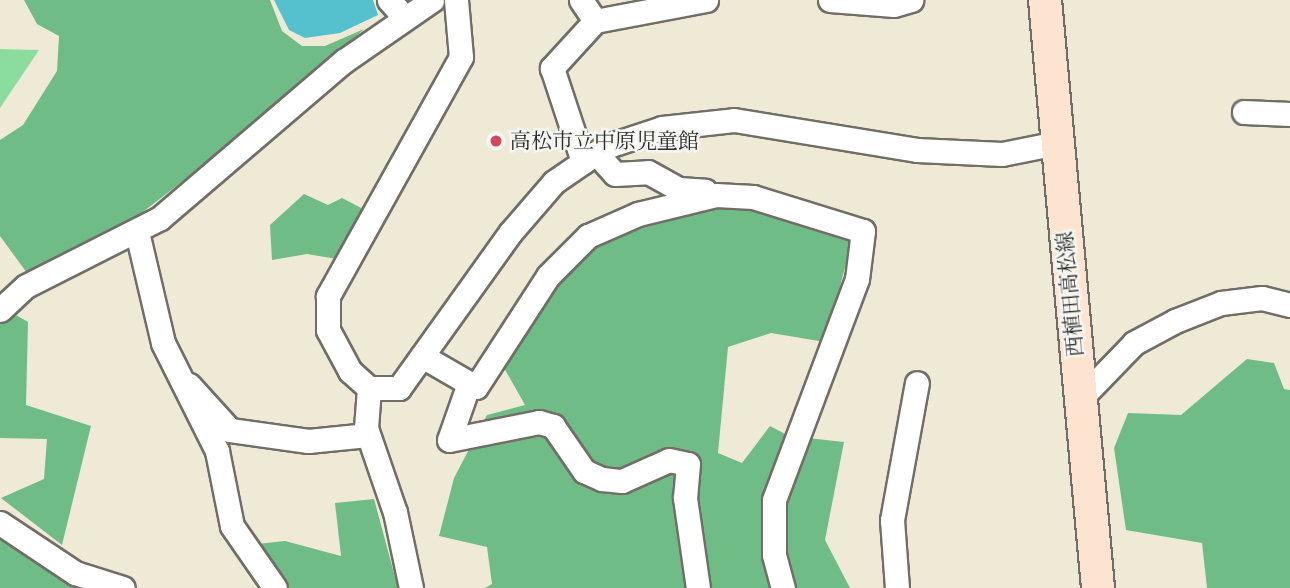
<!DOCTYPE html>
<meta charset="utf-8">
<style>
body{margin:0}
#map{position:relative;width:1290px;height:588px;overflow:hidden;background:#efead6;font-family:"IM FELL Great Primer","Noto Serif JP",serif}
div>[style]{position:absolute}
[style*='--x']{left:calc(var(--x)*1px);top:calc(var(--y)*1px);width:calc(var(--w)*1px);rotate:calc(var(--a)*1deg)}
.green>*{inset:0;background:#8add9f}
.forest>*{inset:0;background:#6fbc86}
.water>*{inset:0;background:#55c1ce}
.roads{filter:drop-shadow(2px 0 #706e67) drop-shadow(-2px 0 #706e67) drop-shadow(0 2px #706e67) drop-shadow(0 -2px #706e67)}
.minor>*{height:23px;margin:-11.5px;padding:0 11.5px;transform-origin:11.5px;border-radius:11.5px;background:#fff}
.secondary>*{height:32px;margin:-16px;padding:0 16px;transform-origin:16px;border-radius:16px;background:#fde4d0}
.dots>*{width:19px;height:19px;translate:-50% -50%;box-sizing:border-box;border:4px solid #f6f6f2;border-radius:50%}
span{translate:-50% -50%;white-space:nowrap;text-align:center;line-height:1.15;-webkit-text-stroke:5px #f6f6f2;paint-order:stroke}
.poi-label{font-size:21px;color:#2b2b2b}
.left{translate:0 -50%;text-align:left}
.street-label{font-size:21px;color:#2b2b2b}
</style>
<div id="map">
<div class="green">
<i style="clip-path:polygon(0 49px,39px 50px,0 108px)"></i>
</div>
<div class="forest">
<i style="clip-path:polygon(24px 0,270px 0,282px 31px,302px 46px,325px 46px,364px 29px,306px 85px,139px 215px,27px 273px,0 236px,0 140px,23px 125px,57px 71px,59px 36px,37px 24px)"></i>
<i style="clip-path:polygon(304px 194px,328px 205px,342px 198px,367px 211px,337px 259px,307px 254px,272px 260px,270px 225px)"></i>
<i style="clip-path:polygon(726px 203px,853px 238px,825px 342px,771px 333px,728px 347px,718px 453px,742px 463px,770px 426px,789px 436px,844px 442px,825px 540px,850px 588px,485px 588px,492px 584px,487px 547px,439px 536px,454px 478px,487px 415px,525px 405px,503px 366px,553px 283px,607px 239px)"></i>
<i style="clip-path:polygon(14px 314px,28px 322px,26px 405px,91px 426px,62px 545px,1px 498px,44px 479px,47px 439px,0 438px,0 323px)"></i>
<i style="clip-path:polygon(1247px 359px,1274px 363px,1284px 389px,1290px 390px,1290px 588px,1207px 588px,1202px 543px,1126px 530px,1114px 448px,1128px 413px,1181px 415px)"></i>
<i style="clip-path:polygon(374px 499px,398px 588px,288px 588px,257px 544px,285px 541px,341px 556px,335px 503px)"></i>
<i style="clip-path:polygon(0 533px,44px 569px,99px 588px,0 588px)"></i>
</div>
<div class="water">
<i style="clip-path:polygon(274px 0,373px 0,378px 15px,340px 33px,305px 38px,289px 30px)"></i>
</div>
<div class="roads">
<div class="minor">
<i style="--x:389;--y:0;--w:24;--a:48"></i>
<i style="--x:456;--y:0;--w:57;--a:85"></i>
<i style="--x:461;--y:57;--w:274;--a:119.1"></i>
<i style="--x:328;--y:296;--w:34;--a:90"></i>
<i style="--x:328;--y:330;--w:47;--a:61.8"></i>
<i style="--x:350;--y:371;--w:25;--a:42"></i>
<i style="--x:369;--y:388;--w:30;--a:0"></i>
<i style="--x:399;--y:388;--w:191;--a:-54.4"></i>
<i style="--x:510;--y:233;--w:67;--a:-49.2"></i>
<i style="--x:554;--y:182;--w:62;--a:-34.5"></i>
<i style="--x:605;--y:147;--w:60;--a:-18.4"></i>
<i style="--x:662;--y:128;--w:72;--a:-6.3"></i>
<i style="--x:734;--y:120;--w:185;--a:9.3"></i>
<i style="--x:917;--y:150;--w:85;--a:2.7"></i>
<i style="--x:1002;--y:154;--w:56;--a:-11.3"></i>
<i style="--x:581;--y:0;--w:25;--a:56"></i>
<i style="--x:595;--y:21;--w:64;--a:132.5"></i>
<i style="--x:552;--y:68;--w:99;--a:71.7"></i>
<i style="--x:830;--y:0;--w:64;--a:4.5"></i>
<i style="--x:894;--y:5;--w:18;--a:-16"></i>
<i style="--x:595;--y:21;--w:113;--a:-10.7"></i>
<i style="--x:1244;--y:112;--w:46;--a:2.5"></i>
<i style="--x:596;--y:153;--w:28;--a:48"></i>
<i style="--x:615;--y:174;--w:33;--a:-3"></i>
<i style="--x:648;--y:172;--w:35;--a:29"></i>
<i style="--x:679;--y:189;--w:26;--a:4"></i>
<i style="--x:137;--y:232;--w:114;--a:76.8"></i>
<i style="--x:163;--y:343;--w:121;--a:63.4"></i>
<i style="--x:217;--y:451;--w:76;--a:78.7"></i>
<i style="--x:232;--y:526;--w:75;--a:55.3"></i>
<i style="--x:0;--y:310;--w:35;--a:-43"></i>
<i style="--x:26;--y:286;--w:150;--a:-26.9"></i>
<i style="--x:160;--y:218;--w:242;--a:-40.5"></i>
<i style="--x:344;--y:61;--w:107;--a:-34.7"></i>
<i style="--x:422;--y:356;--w:62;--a:29.9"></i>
<i style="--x:476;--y:387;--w:132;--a:-57"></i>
<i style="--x:548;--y:276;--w:57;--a:-45"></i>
<i style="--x:588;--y:236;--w:55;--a:-23.7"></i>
<i style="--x:638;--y:214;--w:80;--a:-13.7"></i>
<i style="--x:716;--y:195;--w:37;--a:3"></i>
<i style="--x:753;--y:197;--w:115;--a:17.2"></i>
<i style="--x:863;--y:231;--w:48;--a:97.1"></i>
<i style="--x:857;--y:279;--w:236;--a:110.6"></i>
<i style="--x:774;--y:500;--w:55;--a:90"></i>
<i style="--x:774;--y:555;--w:34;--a:75"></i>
<i style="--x:469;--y:383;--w:60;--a:109.3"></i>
<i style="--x:449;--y:440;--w:92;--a:-11.3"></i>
<i style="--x:539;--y:422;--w:15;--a:16"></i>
<i style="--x:553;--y:426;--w:55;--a:55.4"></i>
<i style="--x:584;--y:471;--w:20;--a:24"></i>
<i style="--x:602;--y:479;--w:20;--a:6"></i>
<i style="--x:622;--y:481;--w:51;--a:-24.1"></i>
<i style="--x:669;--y:460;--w:19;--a:12"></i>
<i style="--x:688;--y:464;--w:34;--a:95"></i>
<i style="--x:685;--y:498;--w:91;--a:81.8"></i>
<i style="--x:189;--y:385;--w:61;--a:47.7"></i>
<i style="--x:230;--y:430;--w:79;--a:8"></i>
<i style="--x:308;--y:441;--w:60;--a:-5.7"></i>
<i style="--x:369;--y:388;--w:40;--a:94.3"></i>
<i style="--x:366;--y:428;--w:89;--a:71"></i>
<i style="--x:395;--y:512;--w:78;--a:78.1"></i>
<i style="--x:1080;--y:399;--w:78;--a:-46"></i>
<i style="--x:1134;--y:343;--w:47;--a:-28.2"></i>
<i style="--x:1175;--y:321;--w:49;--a:-21.4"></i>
<i style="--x:1221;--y:303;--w:41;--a:-7"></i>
<i style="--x:1262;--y:298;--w:29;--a:14"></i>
<i style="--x:0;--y:523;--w:90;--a:33.7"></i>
<i style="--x:75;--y:573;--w:50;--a:17.4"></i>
<i style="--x:897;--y:588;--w:68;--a:-94.2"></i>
<i style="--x:892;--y:520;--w:139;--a:-79.7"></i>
</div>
<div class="secondary">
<i style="--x:1045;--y:0;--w:590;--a:84.85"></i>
</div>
</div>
<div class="dots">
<i style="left:496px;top:141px;background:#d1495b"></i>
</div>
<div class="poi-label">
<span class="left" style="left:510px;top:141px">高松市立中原児童館</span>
</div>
<div class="street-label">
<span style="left:1070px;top:294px;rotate:-95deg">西植田高松線</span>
</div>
</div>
